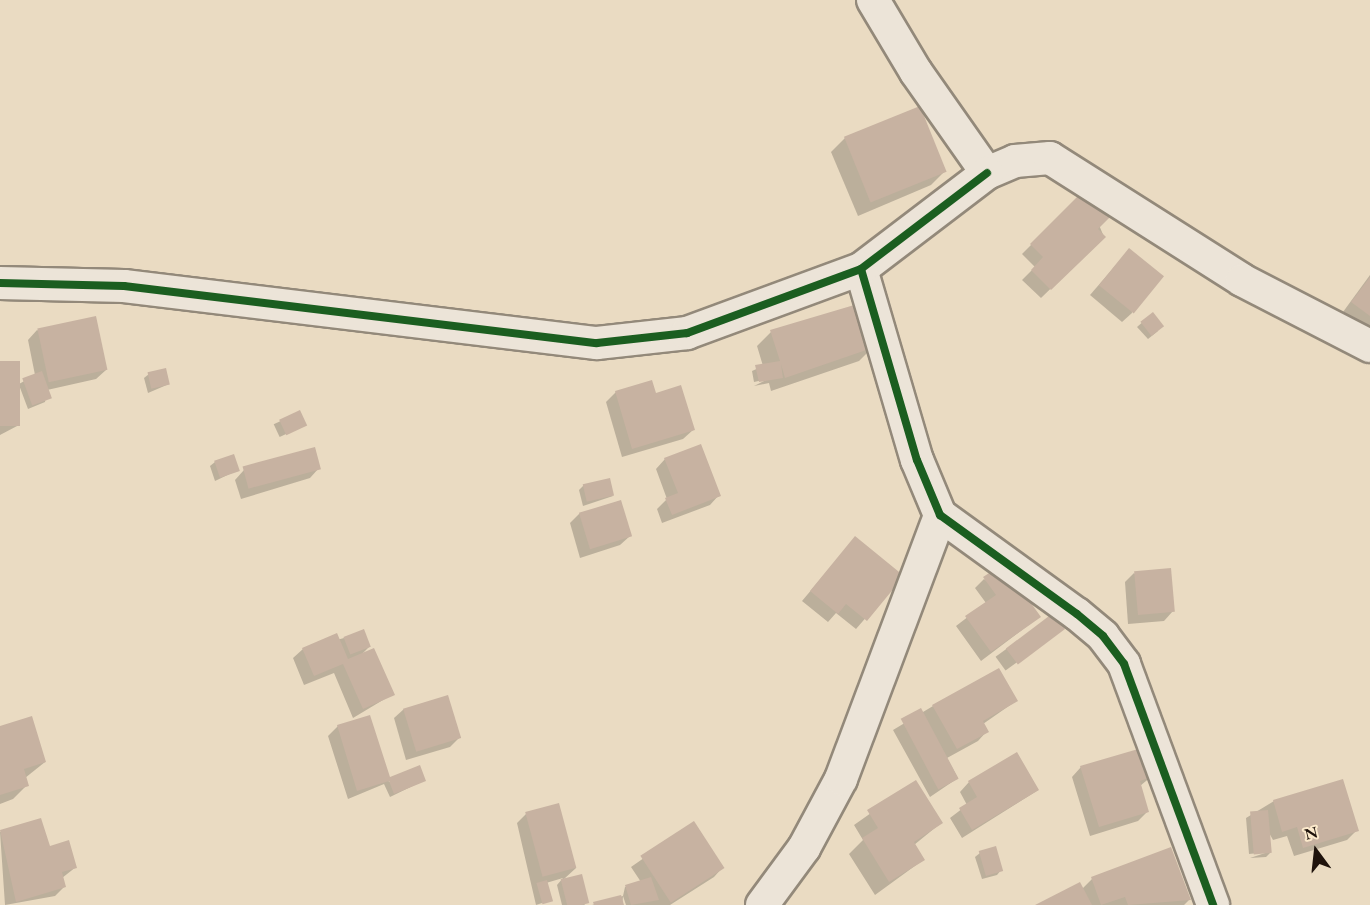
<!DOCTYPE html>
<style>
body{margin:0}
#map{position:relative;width:1370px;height:905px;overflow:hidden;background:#eadbc2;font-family:"EB Garamond",serif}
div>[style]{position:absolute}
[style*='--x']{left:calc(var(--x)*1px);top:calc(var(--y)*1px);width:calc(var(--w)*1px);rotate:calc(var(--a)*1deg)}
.shadow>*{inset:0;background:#0003;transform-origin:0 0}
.building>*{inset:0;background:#c7b2a1;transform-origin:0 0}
.roads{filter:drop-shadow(2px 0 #93897a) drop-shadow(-2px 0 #93897a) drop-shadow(0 2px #93897a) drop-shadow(0 -2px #93897a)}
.minor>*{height:32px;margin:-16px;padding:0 16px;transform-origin:16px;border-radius:16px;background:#ece4d8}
.cycleway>*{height:8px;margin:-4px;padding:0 4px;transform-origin:4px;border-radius:4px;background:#1b5e20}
span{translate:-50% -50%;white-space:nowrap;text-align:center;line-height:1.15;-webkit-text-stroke:4.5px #fceacc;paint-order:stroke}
.north{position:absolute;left:1286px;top:821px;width:60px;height:60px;-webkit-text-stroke:4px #fceacc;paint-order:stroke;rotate:345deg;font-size:16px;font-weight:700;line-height:24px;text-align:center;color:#1f130c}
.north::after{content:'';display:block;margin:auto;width:21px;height:27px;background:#1f130c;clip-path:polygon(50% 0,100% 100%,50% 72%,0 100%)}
</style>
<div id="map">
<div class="shadow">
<i style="clip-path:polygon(845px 138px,945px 171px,931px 185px,858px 216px,831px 152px)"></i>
<i style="clip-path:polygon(1085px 191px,1104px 237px,1041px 298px,1022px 280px,1035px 267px,1022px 254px)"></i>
<i style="clip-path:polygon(1129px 250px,1132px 313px,1122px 322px,1090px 295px)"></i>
<i style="clip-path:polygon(1370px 275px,1370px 332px,1343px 312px)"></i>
<i style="clip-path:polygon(1152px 314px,1158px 331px,1148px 339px,1137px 327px)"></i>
<i style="clip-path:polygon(37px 330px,106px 370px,96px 379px,47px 390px,45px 402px,28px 409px,19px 385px,19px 425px,0 435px,0 363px,19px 384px,35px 375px,28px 340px)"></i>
<i style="clip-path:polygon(771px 332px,873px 347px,859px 361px,771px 391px,769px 383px,754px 386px,768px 379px,754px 382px,752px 371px,763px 366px,757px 346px)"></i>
<i style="clip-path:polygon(149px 374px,169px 384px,148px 393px,144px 378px)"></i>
<i style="clip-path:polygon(616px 392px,655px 394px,693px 430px,683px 439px,622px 457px,606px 402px)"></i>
<i style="left:300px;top:412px;width:14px;height:29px;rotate:65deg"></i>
<i style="clip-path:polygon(665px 459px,719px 495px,710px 505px,662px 523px,657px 509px,667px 499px,656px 469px)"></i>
<i style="clip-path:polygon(215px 462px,238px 470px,215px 481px,210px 466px)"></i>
<i style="clip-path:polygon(319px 468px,310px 478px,241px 499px,235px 480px,244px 470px)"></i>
<i style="clip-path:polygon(584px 485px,613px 496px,583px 506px,579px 490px)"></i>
<i style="clip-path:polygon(620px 501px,630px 536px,620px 545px,580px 558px,570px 523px,579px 514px)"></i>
<i style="clip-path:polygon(855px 538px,902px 576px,856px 629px,836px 613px,828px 622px,802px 601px)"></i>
<i style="clip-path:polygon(1134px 573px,1173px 611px,1164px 621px,1128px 624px,1125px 582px)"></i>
<i style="clip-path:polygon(984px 579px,1039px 617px,981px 661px,956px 626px,986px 603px,975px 588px)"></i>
<i style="left:1053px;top:615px;width:17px;height:71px;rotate:54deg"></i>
<i style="clip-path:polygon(344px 638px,369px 647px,361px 655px,393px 694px,353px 718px,334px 673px,304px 685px,293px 658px,303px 649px)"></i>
<i style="clip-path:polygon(1016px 701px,983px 724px,987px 731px,978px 741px,947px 758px,958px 778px,930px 797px,893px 730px,933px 706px)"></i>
<i style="clip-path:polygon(404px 709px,459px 738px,450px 747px,406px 760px,394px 718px)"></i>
<i style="clip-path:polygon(369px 717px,389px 782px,425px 780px,390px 797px,384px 784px,348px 799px,328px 736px,338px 726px)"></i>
<i style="clip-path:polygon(0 728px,45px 762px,25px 778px,27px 785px,13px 799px,0 804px)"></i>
<i style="clip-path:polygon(1081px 767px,1152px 776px,1140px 786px,1147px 812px,1138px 821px,1090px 836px,1072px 777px)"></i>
<i style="clip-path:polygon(915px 782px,941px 823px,914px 845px,923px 860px,875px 895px,849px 854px,863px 840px,854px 825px)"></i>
<i style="clip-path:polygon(969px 782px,1038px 790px,962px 838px,950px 818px,967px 805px,960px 792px)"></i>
<i style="clip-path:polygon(1274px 801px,1357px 830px,1347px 840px,1294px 856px,1287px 836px,1273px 840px,1268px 831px,1271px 852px,1266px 857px,1250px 858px,1268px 852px,1249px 854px,1246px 818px)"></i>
<i style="clip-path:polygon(526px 814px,576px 868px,564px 879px,585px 905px,562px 905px,557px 885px,563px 878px,546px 883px,551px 900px,536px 905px,517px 823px)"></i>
<i style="clip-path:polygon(40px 819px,49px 848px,76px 867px,62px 878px,64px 887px,55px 896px,5px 905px,0 832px)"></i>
<i style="clip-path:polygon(694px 823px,723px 867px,714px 877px,670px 905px,626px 905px,623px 896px,622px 905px,592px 905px,623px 896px,625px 887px,641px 882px,631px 867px)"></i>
<i style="clip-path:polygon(980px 853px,1001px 870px,997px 875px,982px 879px,975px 857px)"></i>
<i style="clip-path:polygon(1092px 879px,1189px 900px,1184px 905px,1038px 905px,1082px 889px)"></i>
</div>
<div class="building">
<i style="left:920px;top:106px;width:71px;height:82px;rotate:68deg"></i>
<i style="clip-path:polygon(1085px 189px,1111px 216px,1098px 229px,1106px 237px,1051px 290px,1031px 270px,1043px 257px,1030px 244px)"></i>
<i style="left:1129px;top:248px;width:45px;height:48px;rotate:39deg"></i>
<i style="clip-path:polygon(1370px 277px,1370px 316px,1351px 302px)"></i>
<i style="clip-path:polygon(861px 303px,875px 347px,785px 378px,781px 364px,783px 378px,759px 382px,755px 365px,780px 361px,770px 330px)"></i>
<i style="left:1153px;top:312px;width:18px;height:16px;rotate:52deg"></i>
<i style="left:96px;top:316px;width:55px;height:60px;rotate:78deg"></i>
<i style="left:0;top:361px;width:20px;height:65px"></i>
<i style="left:166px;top:368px;width:17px;height:19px;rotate:77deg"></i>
<i style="left:42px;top:371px;width:29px;height:21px;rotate:70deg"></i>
<i style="clip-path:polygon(652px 380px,656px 393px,681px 385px,695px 430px,632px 449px,615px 391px)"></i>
<i style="left:300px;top:410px;width:17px;height:23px;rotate:65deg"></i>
<i style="clip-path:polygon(701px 444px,721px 496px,672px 515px,665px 498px,678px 493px,664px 458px)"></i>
<i style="left:315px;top:447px;width:23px;height:75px;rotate:75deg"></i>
<i style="left:234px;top:454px;width:18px;height:21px;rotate:71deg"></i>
<i style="left:610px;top:478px;width:18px;height:28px;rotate:77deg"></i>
<i style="left:621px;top:500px;width:38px;height:44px;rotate:73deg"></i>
<i style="clip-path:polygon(855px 536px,904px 576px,867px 621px,846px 604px,838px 614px,810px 591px)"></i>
<i style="clip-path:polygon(1003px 564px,1041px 617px,991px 652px,965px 616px,996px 595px,983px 577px)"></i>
<i style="left:1171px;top:568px;width:44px;height:37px;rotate:85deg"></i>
<i style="left:1053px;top:613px;width:20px;height:59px;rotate:53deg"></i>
<i style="left:364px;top:629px;width:19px;height:22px;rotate:69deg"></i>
<i style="clip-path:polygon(337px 633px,348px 659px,374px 648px,395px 695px,363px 709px,343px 664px,314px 676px,302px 648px)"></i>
<i style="clip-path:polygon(999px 668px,1018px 701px,983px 721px,989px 732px,957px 749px,932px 705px)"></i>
<i style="left:448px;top:695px;width:45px;height:47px;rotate:73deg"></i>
<i style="left:921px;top:708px;width:80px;height:23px;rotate:62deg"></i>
<i style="clip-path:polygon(370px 715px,390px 777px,420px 765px,426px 781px,394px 794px,389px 781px,357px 791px,337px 725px)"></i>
<i style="clip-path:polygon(32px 716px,46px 762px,24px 769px,29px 786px,0 795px,0 726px)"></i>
<i style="clip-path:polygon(1145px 747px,1154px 776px,1140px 781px,1149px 812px,1099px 827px,1080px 766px)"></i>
<i style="clip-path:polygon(1017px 752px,1039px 790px,972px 830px,959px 808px,977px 797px,968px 781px)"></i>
<i style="clip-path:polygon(1343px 779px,1359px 831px,1303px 848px,1297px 827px,1282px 832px,1273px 800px)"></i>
<i style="clip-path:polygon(916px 780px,943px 823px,914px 842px,925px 860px,889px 882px,862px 838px,878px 828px,867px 810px)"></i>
<i style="left:559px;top:803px;width:67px;height:35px;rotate:75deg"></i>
<i style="left:1268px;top:810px;width:43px;height:18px;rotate:85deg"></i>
<i style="clip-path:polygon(41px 818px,50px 846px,69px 840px,77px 868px,62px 872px,66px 887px,16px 902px,0 830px)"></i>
<i style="left:694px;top:821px;width:56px;height:64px;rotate:57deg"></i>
<i style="left:996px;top:846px;width:26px;height:18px;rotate:74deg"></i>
<i style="clip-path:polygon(1171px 847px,1191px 900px,1128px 905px,1125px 897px,1101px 905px,1091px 877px)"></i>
<i style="left:582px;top:874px;width:30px;height:22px;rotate:76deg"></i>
<i style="clip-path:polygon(651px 877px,659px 900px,631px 905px,625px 885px)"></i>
<i style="left:547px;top:880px;width:22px;height:11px;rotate:74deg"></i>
<i style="clip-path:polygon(1080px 882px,1092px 905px,1035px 905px)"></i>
<i style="clip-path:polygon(621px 895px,624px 905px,594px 905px,593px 902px)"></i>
</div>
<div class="roads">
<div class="minor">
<i style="--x:873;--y:0;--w:84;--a:59.2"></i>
<i style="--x:916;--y:72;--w:123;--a:54.9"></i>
<i style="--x:987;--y:173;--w:30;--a:-23"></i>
<i style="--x:1015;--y:161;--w:35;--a:-5"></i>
<i style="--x:1050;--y:158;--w:227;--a:32.4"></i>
<i style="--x:1242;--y:280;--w:144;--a:27.3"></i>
<i style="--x:987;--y:173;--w:158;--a:142.7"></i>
<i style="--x:861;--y:269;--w:199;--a:73.7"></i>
<i style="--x:917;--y:460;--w:60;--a:67.3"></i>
<i style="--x:940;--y:515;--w:169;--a:35.9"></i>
<i style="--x:1077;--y:614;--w:34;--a:40"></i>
<i style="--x:1103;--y:636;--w:35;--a:53"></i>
<i style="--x:1124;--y:664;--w:257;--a:69.7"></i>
<i style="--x:0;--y:283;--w:124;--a:1.4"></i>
<i style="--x:124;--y:286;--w:476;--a:6.9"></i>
<i style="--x:597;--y:343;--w:91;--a:-6.3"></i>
<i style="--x:687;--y:333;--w:185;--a:-20.2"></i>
<i style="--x:762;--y:905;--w:71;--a:-53.6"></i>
<i style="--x:804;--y:848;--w:78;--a:-61.8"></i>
<i style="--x:841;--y:779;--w:282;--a:-69.4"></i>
</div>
</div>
<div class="cycleway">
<i style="--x:987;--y:173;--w:158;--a:142.7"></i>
<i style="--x:861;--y:269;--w:199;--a:73.7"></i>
<i style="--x:917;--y:460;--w:60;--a:67.3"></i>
<i style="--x:940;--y:515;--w:169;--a:35.9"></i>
<i style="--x:1077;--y:614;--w:34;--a:40"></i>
<i style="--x:1103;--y:636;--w:35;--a:53"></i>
<i style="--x:1124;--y:664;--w:257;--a:69.7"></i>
<i style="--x:0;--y:283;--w:124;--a:1.4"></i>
<i style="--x:124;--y:286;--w:476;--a:6.9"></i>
<i style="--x:597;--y:343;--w:91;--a:-6.3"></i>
<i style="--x:687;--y:333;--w:185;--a:-20.2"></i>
</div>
<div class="north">N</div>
</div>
